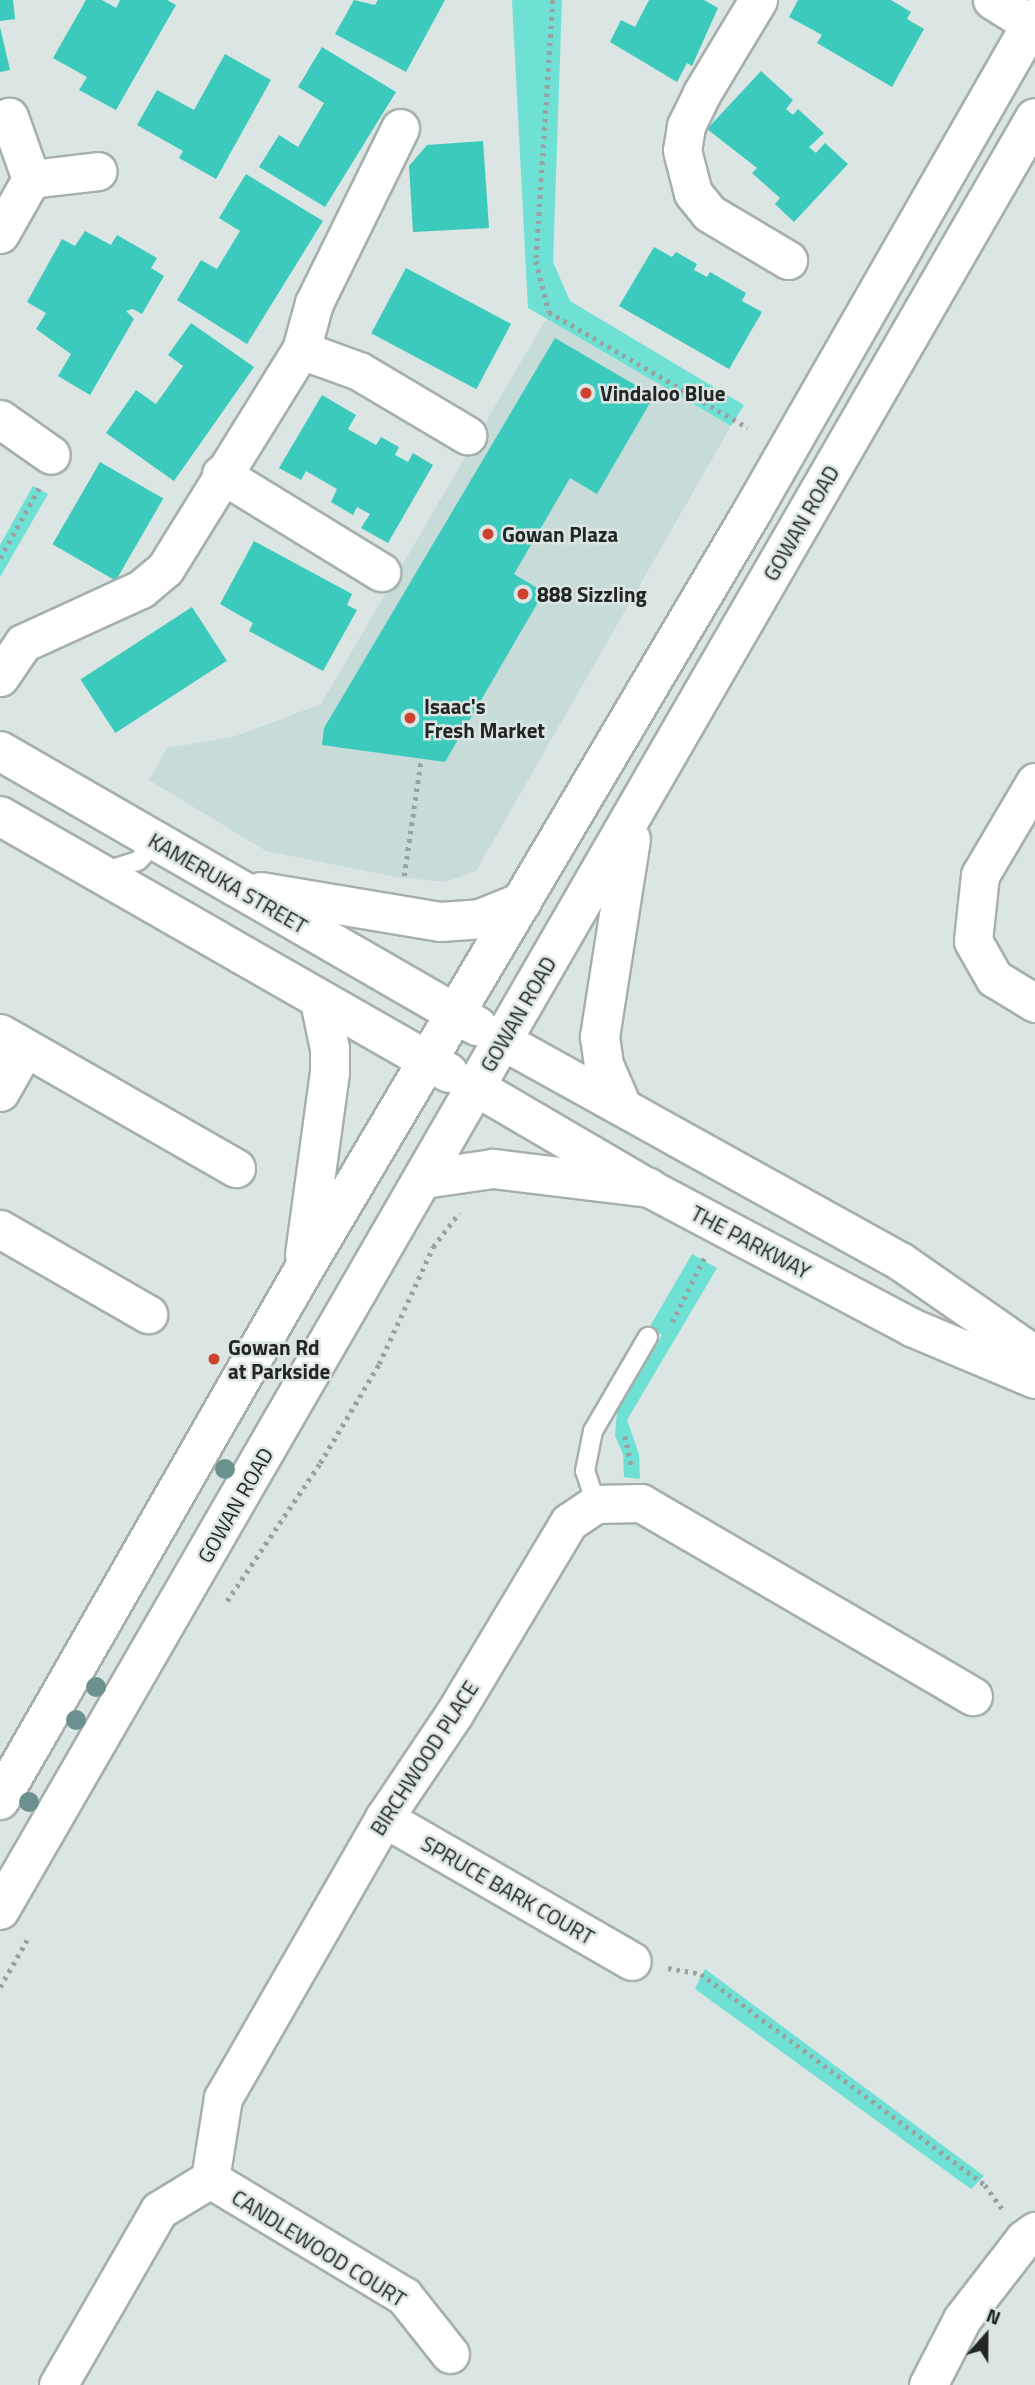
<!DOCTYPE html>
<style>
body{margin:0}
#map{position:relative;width:1035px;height:2385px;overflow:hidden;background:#dae5e4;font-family:"Titillium Web",sans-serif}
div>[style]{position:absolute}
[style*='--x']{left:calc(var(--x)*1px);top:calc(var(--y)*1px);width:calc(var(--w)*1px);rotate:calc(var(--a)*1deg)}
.built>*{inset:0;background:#c7dcd9}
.green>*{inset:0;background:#6fe0d4}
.building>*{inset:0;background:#3ccabc;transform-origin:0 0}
.path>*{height:4.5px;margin-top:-2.25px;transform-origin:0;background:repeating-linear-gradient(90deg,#99a2a1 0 3.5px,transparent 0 8.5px)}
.roads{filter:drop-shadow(2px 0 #a5b0ae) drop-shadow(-2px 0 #a5b0ae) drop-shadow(0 2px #a5b0ae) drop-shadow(0 -2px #a5b0ae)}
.lane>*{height:18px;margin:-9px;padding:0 9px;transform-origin:9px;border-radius:9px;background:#fff}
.street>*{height:37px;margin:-18.5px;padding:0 18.5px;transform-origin:18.5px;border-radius:18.5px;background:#fff}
.secondary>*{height:38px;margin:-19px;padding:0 19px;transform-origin:19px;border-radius:19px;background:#fff}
.trees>*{width:20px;height:20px;margin:-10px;border-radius:50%;background:#6a918d}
.dots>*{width:19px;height:19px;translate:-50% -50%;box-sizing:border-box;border:4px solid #dae5e4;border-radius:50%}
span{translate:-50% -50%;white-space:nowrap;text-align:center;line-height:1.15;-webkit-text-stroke:5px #dae5e4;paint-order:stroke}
.poi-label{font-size:21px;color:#212524;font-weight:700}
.left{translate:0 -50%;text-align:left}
.street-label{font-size:21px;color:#212524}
.north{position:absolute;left:951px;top:2301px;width:70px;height:70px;-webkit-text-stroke:5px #dae5e4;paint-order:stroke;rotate:21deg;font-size:19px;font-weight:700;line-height:28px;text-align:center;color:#212524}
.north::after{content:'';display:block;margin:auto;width:24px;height:32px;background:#212524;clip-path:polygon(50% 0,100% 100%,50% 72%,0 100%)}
</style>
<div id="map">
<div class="built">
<i style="clip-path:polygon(546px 319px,731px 426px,476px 871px,445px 882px,396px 877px,266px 851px,149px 780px,167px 748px,233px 737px,321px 704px)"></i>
</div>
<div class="green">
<i style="clip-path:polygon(512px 0,562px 0,553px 262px,570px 301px,744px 405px,731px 426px,528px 308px)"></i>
<i style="clip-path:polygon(33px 486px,48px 494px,0 577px,0 545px)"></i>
<i style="clip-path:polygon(692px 1254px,717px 1268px,627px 1420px,639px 1454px,640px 1479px,624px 1477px,623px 1454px,615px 1436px,617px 1412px,662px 1335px,649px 1328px)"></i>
<i style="clip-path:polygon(705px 1969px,984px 2176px,971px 2189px,695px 1989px)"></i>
</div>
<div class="building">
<i style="clip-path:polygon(0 0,13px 0,15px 19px,0 21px)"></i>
<i style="clip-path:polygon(86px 0,102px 0,116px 8px,120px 0,167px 0,176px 5px,116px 110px,79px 90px,87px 77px,53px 58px)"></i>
<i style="clip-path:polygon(354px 0,375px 5px,378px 0,445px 0,406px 72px,335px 34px)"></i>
<i style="clip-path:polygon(649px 0,704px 0,718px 8px,692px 66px,687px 63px,677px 82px,610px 42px,621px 20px,635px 27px)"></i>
<i style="clip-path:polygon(798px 0,891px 0,911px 12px,907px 19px,924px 29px,892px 87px,817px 43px,822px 35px,789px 17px)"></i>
<i style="clip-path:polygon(0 27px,10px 70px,0 72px)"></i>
<i style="clip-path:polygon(322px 47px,396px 92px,325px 207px,259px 167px,279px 135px,298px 147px,324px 103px,298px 87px)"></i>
<i style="clip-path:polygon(225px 54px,271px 80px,216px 179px,179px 158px,183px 151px,137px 125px,157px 90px,194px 110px)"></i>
<i style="clip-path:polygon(761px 71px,793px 100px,786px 109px,793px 115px,798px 109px,824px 133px,809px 147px,816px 153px,825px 143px,848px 164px,794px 222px,775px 204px,780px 198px,752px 173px,757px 168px,707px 129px)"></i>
<i style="clip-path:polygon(483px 141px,489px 228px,413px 232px,409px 166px,427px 145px)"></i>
<i style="clip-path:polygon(246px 174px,323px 221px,247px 344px,177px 300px,201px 260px,217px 269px,240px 231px,219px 218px)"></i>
<i style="clip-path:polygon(85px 231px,111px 245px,117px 235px,157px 258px,151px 268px,164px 276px,142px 314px,133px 309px,126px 311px,134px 319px,90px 395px,58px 376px,71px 354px,36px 329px,46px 313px,27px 302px,62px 239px,75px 246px)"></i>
<i style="clip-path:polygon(654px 247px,672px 257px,676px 252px,697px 264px,694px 270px,707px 277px,710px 272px,746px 293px,742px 301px,762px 312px,729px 369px,619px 306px)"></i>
<i style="left:406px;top:268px;width:119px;height:74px;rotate:28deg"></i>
<i style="clip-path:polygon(191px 323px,254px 367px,174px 481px,106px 433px,136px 390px,156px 404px,183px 366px,168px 355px)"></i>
<i style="clip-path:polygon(555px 338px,654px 396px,597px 494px,570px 478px,514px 574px,544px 592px,445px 762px,322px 745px,324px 728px)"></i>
<i style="clip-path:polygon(322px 395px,356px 415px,348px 429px,376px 445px,381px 437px,399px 447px,395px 455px,408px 462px,413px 453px,433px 465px,388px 543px,361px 528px,370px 514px,357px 507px,353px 515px,331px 502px,337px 489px,306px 471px,301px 480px,279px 468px)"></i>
<i style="left:100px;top:462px;width:73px;height:95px;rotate:30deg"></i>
<i style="clip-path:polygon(254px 541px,352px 594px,347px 605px,357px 610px,323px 671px,249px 631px,253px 623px,220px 604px)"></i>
<i style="left:192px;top:607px;width:64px;height:133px;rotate:57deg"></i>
</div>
<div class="path">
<i style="--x:553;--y:0;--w:262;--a:93.7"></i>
<i style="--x:536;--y:261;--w:53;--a:75.7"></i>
<i style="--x:549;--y:312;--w:230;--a:30.2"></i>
<i style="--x:0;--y:558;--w:80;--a:-60.9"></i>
<i style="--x:404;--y:876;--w:118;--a:-81.7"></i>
<i style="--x:672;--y:1322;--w:72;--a:-63.4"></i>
<i style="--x:625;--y:1436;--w:30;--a:78"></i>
<i style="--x:227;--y:1601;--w:166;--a:-56"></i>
<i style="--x:320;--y:1463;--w:115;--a:-59.2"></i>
<i style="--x:379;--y:1364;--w:129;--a:-65.2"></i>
<i style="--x:433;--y:1247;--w:43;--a:-52.6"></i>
<i style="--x:668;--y:1968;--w:34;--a:10"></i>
<i style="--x:701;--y:1974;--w:354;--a:36.6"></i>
<i style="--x:985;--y:2185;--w:31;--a:54"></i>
<i style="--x:0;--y:1987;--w:54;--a:-60.1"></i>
</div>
<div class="roads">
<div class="lane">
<i style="--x:105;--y:871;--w:34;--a:-17"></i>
<i style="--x:138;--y:861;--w:28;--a:-46"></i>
<i style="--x:596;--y:1504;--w:35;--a:-108"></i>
<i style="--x:585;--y:1471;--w:41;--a:-78.7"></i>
<i style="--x:593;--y:1431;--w:109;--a:-59.7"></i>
</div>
<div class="street">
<i style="--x:758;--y:0;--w:109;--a:121.1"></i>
<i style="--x:702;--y:93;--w:37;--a:116"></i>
<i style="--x:686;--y:126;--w:24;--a:99"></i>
<i style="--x:682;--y:150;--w:44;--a:75.7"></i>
<i style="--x:693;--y:193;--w:26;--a:51"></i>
<i style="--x:709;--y:213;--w:92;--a:30.7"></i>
<i style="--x:992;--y:0;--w:51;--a:32.1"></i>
<i style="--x:31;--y:179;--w:67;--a:-6.8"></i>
<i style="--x:0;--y:234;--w:63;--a:-60.6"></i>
<i style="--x:31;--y:179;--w:66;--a:-109.5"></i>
<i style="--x:301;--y:350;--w:62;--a:19.9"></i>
<i style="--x:359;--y:371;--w:126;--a:30.7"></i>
<i style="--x:0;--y:419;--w:62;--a:35.2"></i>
<i style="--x:221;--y:474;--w:188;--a:31.5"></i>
<i style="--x:0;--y:677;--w:41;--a:-55.9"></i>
<i style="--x:23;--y:643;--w:130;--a:-24.6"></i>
<i style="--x:141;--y:589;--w:31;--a:-40"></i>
<i style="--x:165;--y:569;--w:258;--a:-58.2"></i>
<i style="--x:301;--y:350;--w:49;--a:-74.5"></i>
<i style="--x:314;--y:303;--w:195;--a:-63.8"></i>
<i style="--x:1035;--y:782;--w:108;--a:120.6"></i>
<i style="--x:980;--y:875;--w:66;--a:96.1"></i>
<i style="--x:973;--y:941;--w:43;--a:60.4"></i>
<i style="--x:994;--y:978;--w:48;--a:31.4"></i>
<i style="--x:0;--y:1033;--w:272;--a:29.8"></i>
<i style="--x:503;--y:1041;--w:454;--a:29"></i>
<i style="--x:900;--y:1261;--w:165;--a:34.8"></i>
<i style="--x:476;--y:1087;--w:200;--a:30.3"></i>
<i style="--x:649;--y:1188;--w:297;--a:27.9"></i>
<i style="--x:911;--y:1327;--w:134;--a:22.8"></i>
<i style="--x:0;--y:1092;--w:51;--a:-60.4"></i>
<i style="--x:0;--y:1229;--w:171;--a:29.9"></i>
<i style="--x:384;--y:1818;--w:286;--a:30"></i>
<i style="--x:210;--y:2179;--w:227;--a:31.1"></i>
<i style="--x:404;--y:2296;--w:74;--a:51.6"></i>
<i style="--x:58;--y:2385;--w:202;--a:-60"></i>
<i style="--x:159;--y:2210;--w:60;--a:-31.3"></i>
<i style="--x:210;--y:2179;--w:82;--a:-80.9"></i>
<i style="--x:223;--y:2098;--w:323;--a:-60.1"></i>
<i style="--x:384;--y:1818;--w:125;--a:-56.1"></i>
<i style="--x:454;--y:1714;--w:224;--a:-59.1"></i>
<i style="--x:569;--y:1522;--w:32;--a:-34"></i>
<i style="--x:596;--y:1504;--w:45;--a:-1.3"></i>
<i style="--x:641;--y:1503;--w:384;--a:30.2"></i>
<i style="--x:928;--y:2385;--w:74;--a:-62.7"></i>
<i style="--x:962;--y:2319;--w:101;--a:-52.2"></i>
<i style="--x:1024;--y:2239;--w:14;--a:-36"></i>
</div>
<div class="secondary">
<i style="--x:0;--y:751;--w:551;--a:29.96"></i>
<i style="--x:0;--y:816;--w:517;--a:29.79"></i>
<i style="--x:261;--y:892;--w:182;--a:9.5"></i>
<i style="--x:441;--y:922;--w:39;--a:-4"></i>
<i style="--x:480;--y:919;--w:45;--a:-22"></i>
<i style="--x:621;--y:1104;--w:43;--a:-113.6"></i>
<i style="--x:604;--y:1065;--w:28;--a:-98"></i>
<i style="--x:600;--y:1037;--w:200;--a:-81.1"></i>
<i style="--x:424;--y:1179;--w:70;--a:-8.2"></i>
<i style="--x:493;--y:1169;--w:157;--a:6.9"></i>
<i style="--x:305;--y:1255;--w:184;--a:-82.2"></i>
<i style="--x:330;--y:1073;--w:24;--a:-90"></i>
<i style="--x:330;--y:1049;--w:49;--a:-101.8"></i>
<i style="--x:0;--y:1800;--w:610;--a:-60.2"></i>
<i style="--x:303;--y:1271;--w:882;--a:-59.39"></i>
<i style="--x:752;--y:512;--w:569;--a:-60.19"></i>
<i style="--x:0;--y:1910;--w:2069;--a:-59.99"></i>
</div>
</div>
<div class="trees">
<i style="left:225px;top:1469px"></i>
<i style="left:96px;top:1687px"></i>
<i style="left:76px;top:1720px"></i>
<i style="left:29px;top:1802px"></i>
</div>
<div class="dots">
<i style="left:586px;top:393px;background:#cd412d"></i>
<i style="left:488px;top:534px;background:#cd412d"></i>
<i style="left:523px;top:594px;background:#cd412d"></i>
<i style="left:410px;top:718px;background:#cd412d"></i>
<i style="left:214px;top:1359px;background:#cd412d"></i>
</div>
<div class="poi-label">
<span class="left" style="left:600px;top:393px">Vindaloo Blue</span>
<span class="left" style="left:502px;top:534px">Gowan Plaza</span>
<span class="left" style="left:537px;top:594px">888 Sizzling</span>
<span class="left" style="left:424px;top:718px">Isaac's<br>Fresh Market</span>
<span class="left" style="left:228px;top:1359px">Gowan Rd<br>at Parkside</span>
</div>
<div class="street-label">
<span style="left:801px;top:523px;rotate:-60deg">GOWAN ROAD</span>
<span style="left:228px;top:883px;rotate:30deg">KAMERUKA STREET</span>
<span style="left:518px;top:1014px;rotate:-60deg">GOWAN ROAD</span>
<span style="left:751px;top:1242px;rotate:28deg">THE PARKWAY</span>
<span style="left:235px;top:1505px;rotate:-60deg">GOWAN ROAD</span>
<span style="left:424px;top:1758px;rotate:-57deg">BIRCHWOOD PLACE</span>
<span style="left:508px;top:1890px;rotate:30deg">SPRUCE BARK COURT</span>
<span style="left:319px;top:2248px;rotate:32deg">CANDLEWOOD COURT</span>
</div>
<div class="north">N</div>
</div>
